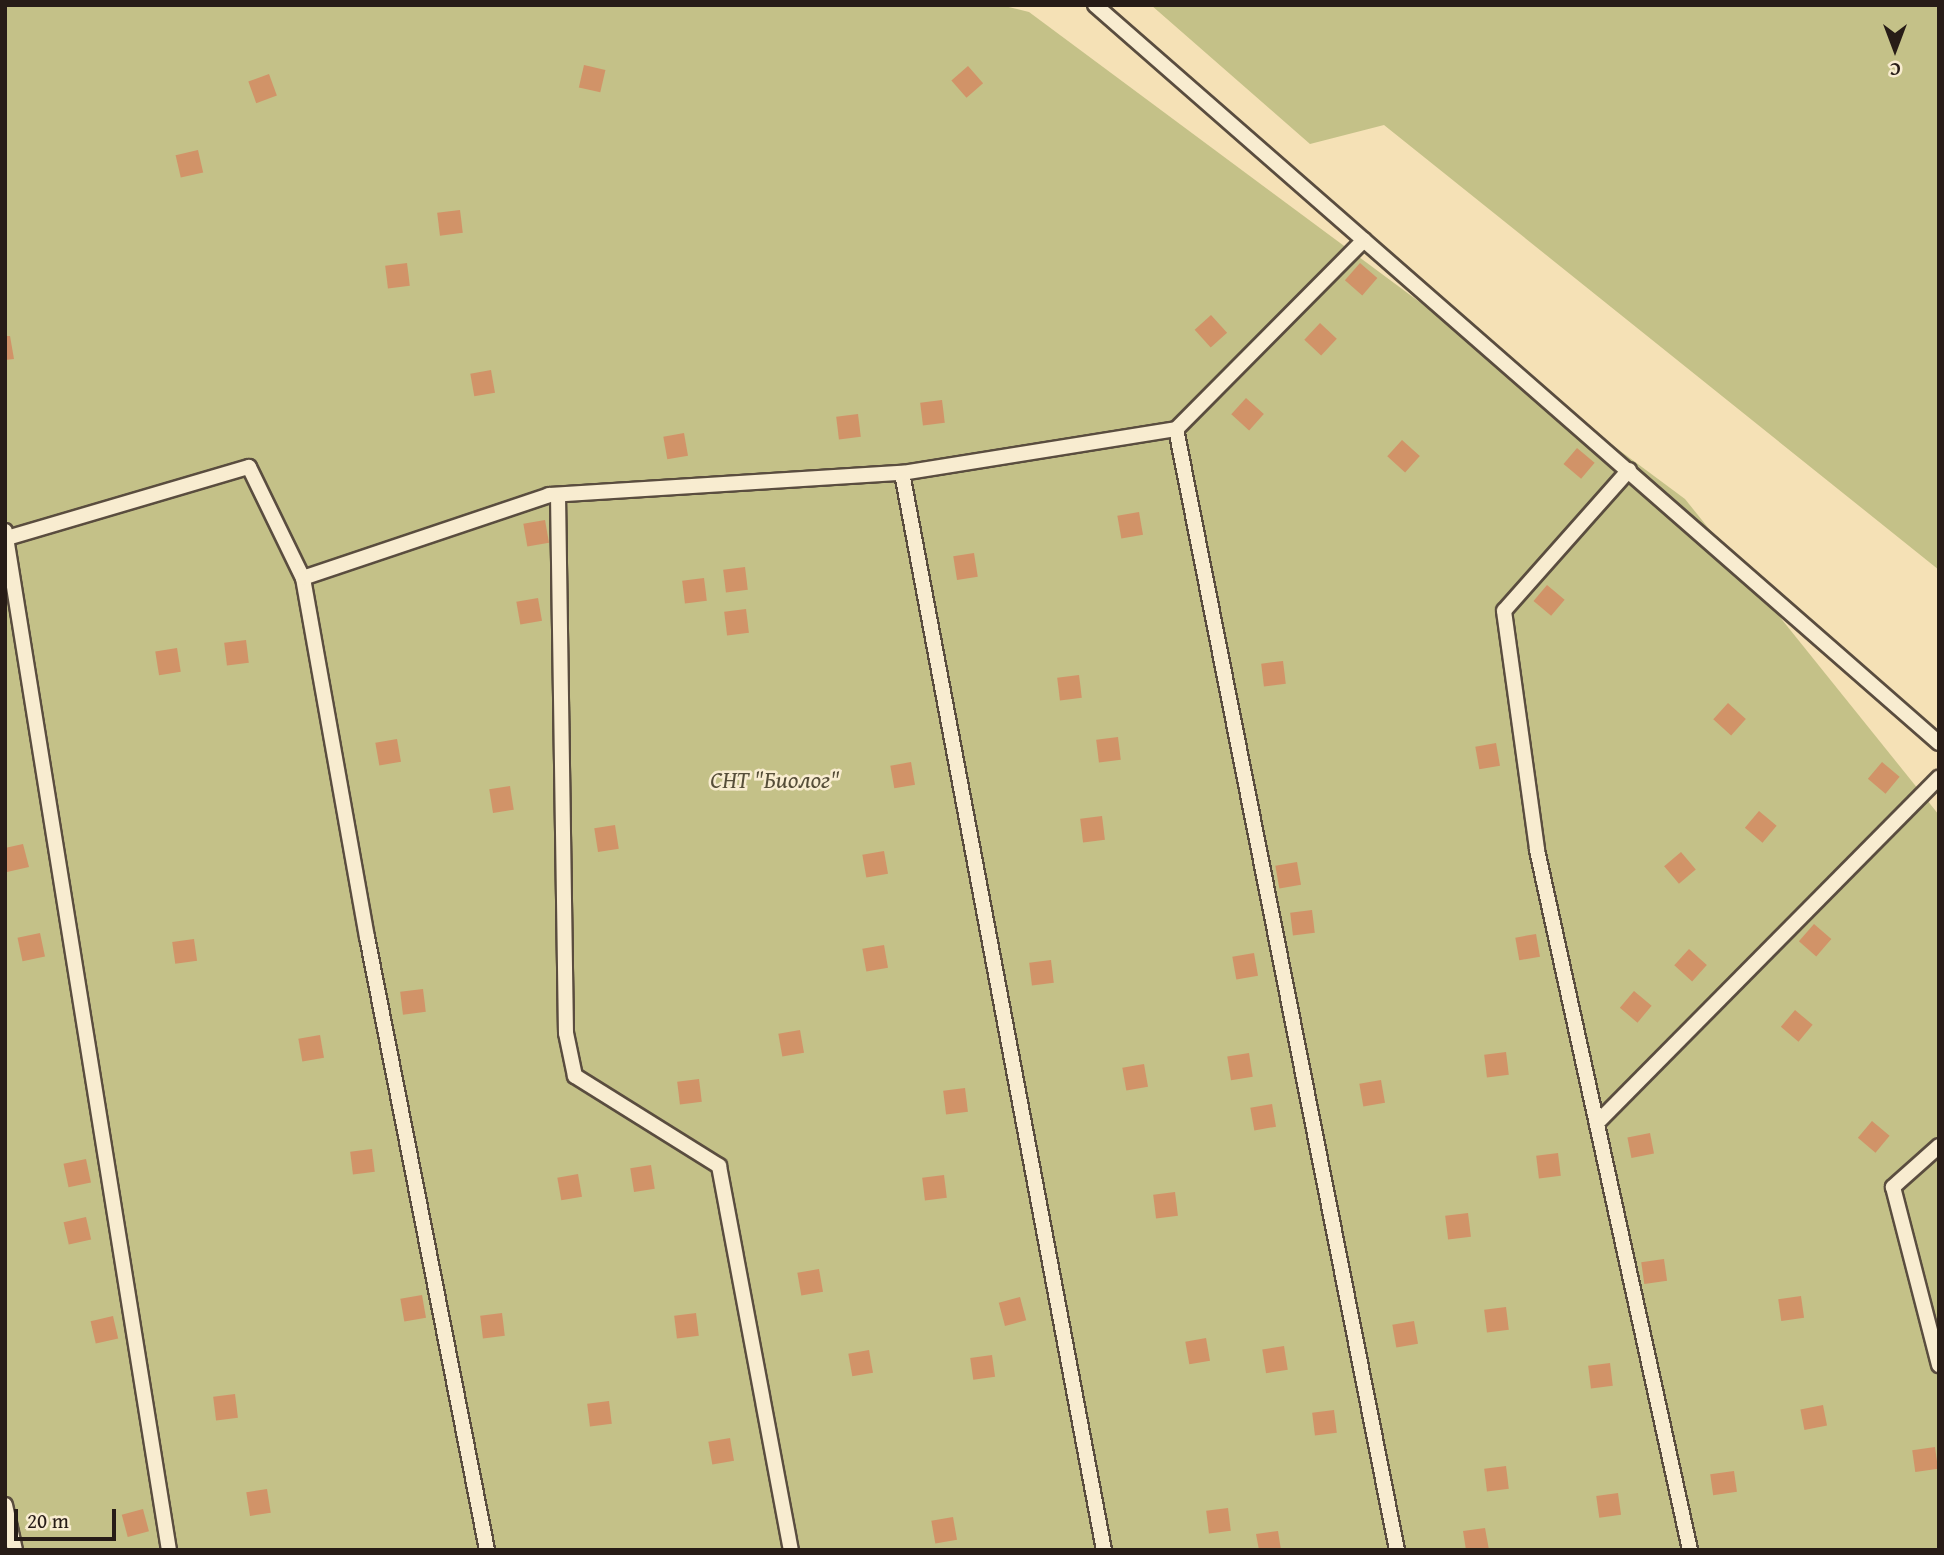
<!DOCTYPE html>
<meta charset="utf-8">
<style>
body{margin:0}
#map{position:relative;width:1944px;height:1555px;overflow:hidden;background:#f5e1b6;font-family:"Gentium Book Plus",serif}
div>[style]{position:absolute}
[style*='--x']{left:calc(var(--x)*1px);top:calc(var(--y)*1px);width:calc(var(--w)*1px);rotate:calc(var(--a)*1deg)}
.green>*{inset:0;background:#c4c188}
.building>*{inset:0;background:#d19368;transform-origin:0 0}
.roads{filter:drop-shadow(2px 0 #5a4d3f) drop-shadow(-2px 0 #5a4d3f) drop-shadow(0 2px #5a4d3f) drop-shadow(0 -2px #5a4d3f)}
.service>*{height:14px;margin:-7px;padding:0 7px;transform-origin:7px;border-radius:7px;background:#f8ecd0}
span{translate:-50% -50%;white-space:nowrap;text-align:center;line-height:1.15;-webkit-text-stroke:5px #f8ecd0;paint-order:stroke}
.park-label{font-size:24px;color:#564e39;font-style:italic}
.frame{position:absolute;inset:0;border:7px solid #271c17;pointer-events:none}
.north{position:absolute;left:1860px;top:14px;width:70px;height:70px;-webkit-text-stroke:5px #f8ecd0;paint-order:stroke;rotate:180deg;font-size:19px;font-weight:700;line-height:28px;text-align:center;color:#271c17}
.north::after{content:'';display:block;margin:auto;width:24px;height:32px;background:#271c17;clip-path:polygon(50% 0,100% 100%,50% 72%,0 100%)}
.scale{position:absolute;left:14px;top:1509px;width:102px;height:32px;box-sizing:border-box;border:4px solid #271c17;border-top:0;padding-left:9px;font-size:21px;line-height:24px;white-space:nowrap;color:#271c17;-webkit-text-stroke:5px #f8ecd0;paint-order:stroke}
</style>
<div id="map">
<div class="green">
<i style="clip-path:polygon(5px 5px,1000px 5px,1029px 12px,1685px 499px,1939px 815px,1939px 1550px,5px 1550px)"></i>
<i style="clip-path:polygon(1151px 5px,1939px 5px,1939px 570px,1384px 125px,1310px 144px)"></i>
</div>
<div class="building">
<i style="left:584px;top:65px;width:22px;height:23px;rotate:13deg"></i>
<i style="left:968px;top:66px;width:23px;height:22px;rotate:49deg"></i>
<i style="left:269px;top:74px;width:23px;height:22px;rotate:70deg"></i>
<i style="left:198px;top:150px;width:23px;height:23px;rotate:77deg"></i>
<i style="left:460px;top:210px;width:23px;height:23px;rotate:83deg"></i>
<i style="left:407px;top:263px;width:23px;height:22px;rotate:83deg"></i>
<i style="left:1360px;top:263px;width:23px;height:23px;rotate:41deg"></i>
<i style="left:1211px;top:315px;width:24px;height:22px;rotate:48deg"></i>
<i style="left:1320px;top:323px;width:23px;height:23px;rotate:43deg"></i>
<i style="clip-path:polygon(5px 336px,10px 336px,14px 359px,5px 360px)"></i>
<i style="left:491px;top:370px;width:23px;height:21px;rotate:80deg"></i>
<i style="left:1246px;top:398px;width:24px;height:22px;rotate:42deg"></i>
<i style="left:942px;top:400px;width:23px;height:22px;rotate:83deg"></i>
<i style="left:858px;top:414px;width:23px;height:22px;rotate:83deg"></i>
<i style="left:684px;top:433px;width:23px;height:21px;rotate:80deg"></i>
<i style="left:1402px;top:440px;width:24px;height:22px;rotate:42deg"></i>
<i style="left:1577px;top:448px;width:23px;height:21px;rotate:40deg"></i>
<i style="left:1139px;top:512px;width:23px;height:22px;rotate:80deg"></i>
<i style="left:545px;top:520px;width:23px;height:22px;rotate:80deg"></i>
<i style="left:974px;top:553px;width:24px;height:21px;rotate:81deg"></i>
<i style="left:745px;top:567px;width:23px;height:22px;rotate:83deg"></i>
<i style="left:704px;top:578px;width:23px;height:22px;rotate:83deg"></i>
<i style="left:1547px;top:585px;width:23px;height:21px;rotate:40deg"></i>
<i style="left:538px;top:598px;width:23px;height:22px;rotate:80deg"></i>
<i style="left:746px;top:609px;width:24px;height:22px;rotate:83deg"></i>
<i style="left:246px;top:640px;width:23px;height:22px;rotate:83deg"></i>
<i style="left:177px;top:648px;width:24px;height:22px;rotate:81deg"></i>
<i style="left:1283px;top:661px;width:23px;height:22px;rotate:83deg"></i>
<i style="left:1079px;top:675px;width:23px;height:22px;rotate:83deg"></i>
<i style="left:1728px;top:703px;width:24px;height:22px;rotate:42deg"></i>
<i style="left:1118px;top:737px;width:23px;height:22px;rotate:83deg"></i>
<i style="left:397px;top:739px;width:23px;height:22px;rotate:80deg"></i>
<i style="left:1496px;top:743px;width:23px;height:21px;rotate:80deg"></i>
<i style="left:911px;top:762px;width:23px;height:21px;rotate:80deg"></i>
<i style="left:1882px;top:762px;width:23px;height:22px;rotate:40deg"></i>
<i style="left:510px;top:786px;width:24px;height:21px;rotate:81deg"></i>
<i style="left:1759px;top:811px;width:23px;height:22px;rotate:40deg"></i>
<i style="left:1102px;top:816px;width:24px;height:22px;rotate:83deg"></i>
<i style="left:615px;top:825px;width:24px;height:21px;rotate:81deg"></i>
<i style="clip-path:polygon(23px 844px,29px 867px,7px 872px,5px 848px)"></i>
<i style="left:884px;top:851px;width:23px;height:22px;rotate:80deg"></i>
<i style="left:1681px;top:852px;width:23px;height:22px;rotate:50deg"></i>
<i style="left:1297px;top:862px;width:23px;height:22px;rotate:80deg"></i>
<i style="left:1312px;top:910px;width:23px;height:22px;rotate:83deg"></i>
<i style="left:1814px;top:924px;width:23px;height:23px;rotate:41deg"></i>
<i style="left:40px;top:933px;width:24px;height:23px;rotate:78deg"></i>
<i style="left:1536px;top:934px;width:23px;height:21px;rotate:80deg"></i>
<i style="left:194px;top:939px;width:22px;height:22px;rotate:82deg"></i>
<i style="left:884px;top:945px;width:23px;height:22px;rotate:80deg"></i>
<i style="left:1689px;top:949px;width:24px;height:22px;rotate:42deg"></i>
<i style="left:1254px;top:953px;width:23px;height:22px;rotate:80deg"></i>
<i style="left:1051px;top:960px;width:23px;height:22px;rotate:83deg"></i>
<i style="left:423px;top:989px;width:23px;height:23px;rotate:83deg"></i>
<i style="left:1634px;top:991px;width:23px;height:22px;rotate:40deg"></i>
<i style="left:1795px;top:1010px;width:23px;height:22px;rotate:40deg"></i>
<i style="left:800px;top:1030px;width:23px;height:22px;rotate:80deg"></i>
<i style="left:320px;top:1035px;width:23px;height:22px;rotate:80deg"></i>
<i style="left:1506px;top:1052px;width:23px;height:22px;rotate:83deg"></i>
<i style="left:1249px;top:1053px;width:24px;height:22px;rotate:81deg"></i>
<i style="left:1144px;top:1064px;width:23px;height:22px;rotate:80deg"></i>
<i style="left:699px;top:1079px;width:23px;height:22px;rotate:83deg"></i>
<i style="left:1381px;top:1080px;width:23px;height:22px;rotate:80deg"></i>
<i style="left:965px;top:1088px;width:24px;height:22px;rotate:83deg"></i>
<i style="left:1272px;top:1104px;width:23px;height:22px;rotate:80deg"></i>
<i style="left:1872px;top:1121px;width:23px;height:22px;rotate:40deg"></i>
<i style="left:1650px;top:1133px;width:21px;height:23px;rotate:79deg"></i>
<i style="left:372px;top:1149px;width:23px;height:22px;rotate:83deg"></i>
<i style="left:1558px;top:1153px;width:23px;height:22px;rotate:83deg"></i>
<i style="left:86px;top:1159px;width:24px;height:23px;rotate:78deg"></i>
<i style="left:651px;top:1165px;width:24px;height:21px;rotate:81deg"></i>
<i style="left:578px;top:1174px;width:23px;height:21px;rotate:80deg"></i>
<i style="left:944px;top:1175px;width:23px;height:22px;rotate:83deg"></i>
<i style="left:1175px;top:1192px;width:24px;height:22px;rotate:83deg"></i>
<i style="left:1468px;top:1213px;width:24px;height:23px;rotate:83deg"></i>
<i style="left:86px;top:1217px;width:23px;height:23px;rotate:77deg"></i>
<i style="left:1664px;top:1259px;width:22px;height:23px;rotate:82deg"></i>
<i style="left:819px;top:1269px;width:23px;height:22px;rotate:80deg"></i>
<i style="left:422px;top:1295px;width:23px;height:22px;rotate:80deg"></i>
<i style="left:1801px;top:1296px;width:22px;height:23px;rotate:82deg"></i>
<i style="left:1020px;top:1297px;width:24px;height:22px;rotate:75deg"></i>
<i style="left:1506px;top:1307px;width:23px;height:22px;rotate:83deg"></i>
<i style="left:502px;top:1313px;width:23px;height:22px;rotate:83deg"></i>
<i style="left:696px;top:1313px;width:23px;height:22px;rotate:83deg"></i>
<i style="left:113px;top:1316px;width:23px;height:23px;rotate:77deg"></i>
<i style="left:1414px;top:1321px;width:23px;height:22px;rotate:80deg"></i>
<i style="left:1206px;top:1338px;width:23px;height:21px;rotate:80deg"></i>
<i style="left:1284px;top:1346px;width:24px;height:22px;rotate:81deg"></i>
<i style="left:869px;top:1350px;width:23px;height:21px;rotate:80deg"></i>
<i style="left:992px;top:1355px;width:22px;height:22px;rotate:82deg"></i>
<i style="left:1610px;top:1363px;width:23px;height:22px;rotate:83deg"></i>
<i style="left:235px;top:1394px;width:24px;height:22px;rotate:83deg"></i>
<i style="left:609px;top:1401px;width:23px;height:22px;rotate:83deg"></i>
<i style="left:1823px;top:1405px;width:21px;height:23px;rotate:79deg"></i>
<i style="left:1334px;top:1410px;width:23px;height:22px;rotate:83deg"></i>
<i style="left:730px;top:1438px;width:23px;height:22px;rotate:80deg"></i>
<i style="left:1935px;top:1447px;width:22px;height:23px;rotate:82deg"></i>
<i style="left:1506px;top:1466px;width:23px;height:22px;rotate:83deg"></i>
<i style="left:1734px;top:1471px;width:21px;height:24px;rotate:82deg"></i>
<i style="left:267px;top:1489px;width:24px;height:21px;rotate:81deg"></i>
<i style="left:1618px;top:1493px;width:22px;height:22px;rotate:82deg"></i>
<i style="left:1228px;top:1508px;width:23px;height:22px;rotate:83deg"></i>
<i style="left:143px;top:1509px;width:23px;height:22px;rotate:75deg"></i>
<i style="left:953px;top:1517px;width:23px;height:22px;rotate:80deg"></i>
<i style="clip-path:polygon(1485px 1528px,1489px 1550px,1466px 1550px,1463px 1531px)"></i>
<i style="clip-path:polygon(1278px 1531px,1281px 1550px,1259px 1550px,1256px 1534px)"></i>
</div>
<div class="roads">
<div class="service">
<i style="--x:1095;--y:5;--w:1121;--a:41.17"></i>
<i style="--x:1364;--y:240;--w:267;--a:134.8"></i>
<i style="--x:1176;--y:429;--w:1143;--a:78.85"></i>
<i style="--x:1629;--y:470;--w:188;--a:131.6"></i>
<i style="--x:1504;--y:611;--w:241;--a:82.1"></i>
<i style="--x:1537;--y:850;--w:717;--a:77.67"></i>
<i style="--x:902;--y:473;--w:1096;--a:79.38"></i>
<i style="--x:558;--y:495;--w:538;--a:89.15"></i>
<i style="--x:566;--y:1033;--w:44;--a:78.2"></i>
<i style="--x:575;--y:1076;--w:170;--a:32"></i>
<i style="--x:719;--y:1166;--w:391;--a:79.4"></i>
<i style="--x:5;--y:531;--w:1032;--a:80.86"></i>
<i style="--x:7;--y:538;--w:252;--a:-16.4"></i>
<i style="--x:249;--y:467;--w:123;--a:64.1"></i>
<i style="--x:303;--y:578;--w:365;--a:79.9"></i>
<i style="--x:367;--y:937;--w:625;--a:78.92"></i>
<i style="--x:303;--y:578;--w:260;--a:-18.6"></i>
<i style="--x:549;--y:495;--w:354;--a:-3.6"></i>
<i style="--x:902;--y:473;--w:278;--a:-9.1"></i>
<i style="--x:1597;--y:1123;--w:486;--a:-45.3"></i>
<i style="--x:1939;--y:1146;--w:62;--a:138.3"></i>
<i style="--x:1893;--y:1187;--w:184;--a:75.5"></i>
<i style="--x:5;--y:1505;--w:46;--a:77.5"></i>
</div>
</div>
<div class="park-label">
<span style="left:775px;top:780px">СНТ "Биолог"</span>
</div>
<div class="frame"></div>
<div class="north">С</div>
<div class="scale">20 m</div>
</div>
